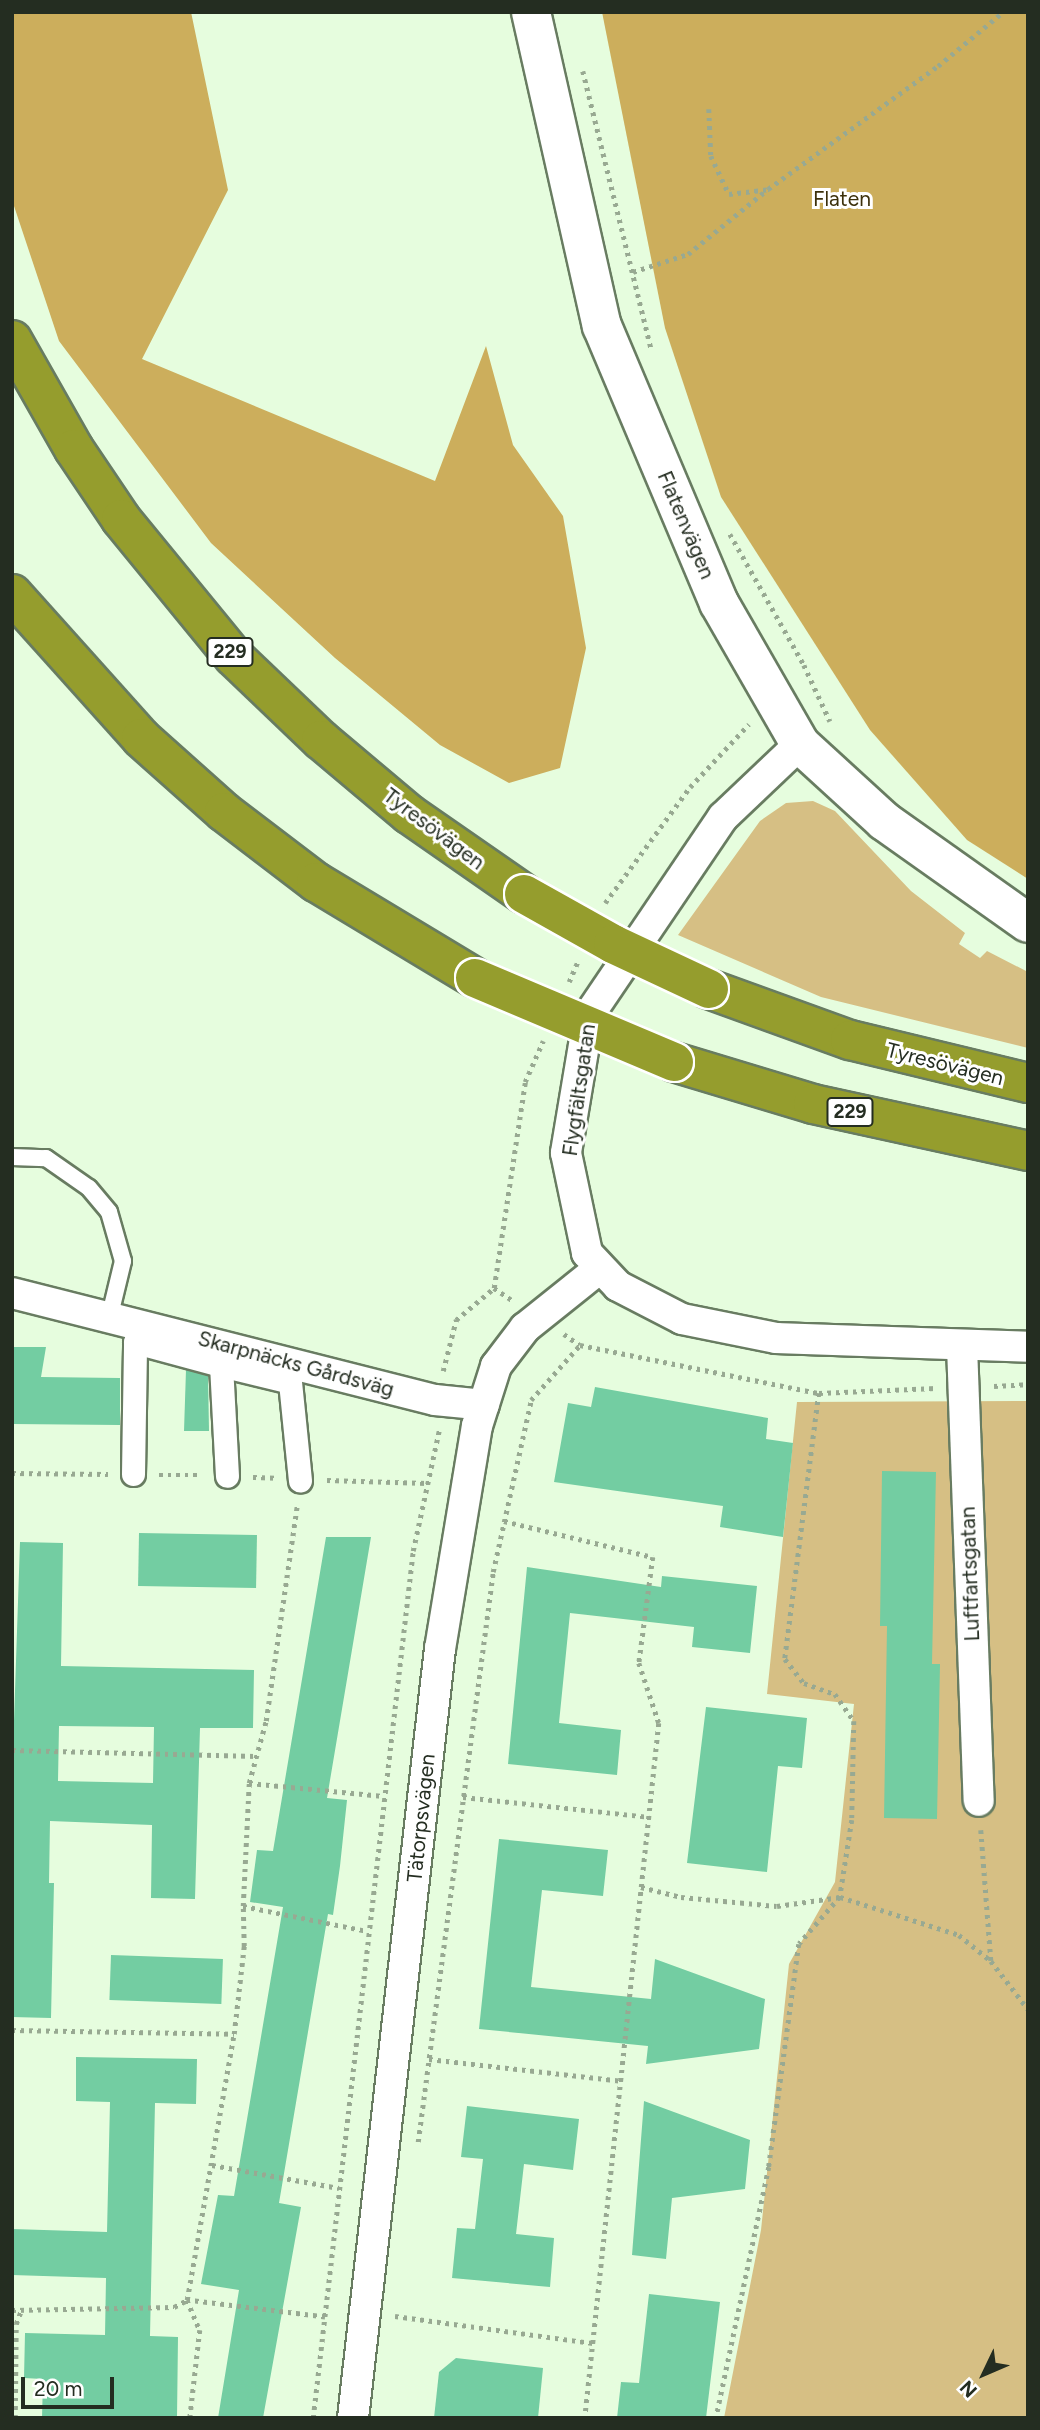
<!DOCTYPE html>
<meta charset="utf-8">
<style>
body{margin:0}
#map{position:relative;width:1040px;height:2430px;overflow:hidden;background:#e6fdde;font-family:Figtree,sans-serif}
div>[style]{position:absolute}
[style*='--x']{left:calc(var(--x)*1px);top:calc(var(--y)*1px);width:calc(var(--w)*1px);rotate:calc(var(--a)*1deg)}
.green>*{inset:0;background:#d6bf84}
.forest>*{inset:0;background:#ccae5c}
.building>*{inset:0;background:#73cda2;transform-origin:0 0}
.path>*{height:4.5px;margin-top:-2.25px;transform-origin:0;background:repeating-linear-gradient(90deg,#98a992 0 3.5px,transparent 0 8.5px)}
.roads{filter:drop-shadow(2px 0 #687c61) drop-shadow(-2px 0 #687c61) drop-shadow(0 2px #687c61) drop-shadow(0 -2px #687c61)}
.service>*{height:16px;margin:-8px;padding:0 8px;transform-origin:8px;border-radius:8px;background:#fff}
.pedestrian>*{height:23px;margin:-11.5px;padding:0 11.5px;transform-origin:11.5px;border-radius:11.5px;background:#fff}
.minor>*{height:30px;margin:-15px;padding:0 15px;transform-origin:15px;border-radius:15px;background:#fff}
.tertiary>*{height:38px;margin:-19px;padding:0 19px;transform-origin:19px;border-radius:19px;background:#fff}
.motorway>*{height:38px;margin:-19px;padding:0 19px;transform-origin:19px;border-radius:19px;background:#959d2d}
.bridges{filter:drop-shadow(2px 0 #fff) drop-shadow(-2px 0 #fff) drop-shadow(0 2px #fff) drop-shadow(0 -2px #fff)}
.motorway-bridge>*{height:38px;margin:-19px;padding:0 19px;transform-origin:19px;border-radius:19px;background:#959d2d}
span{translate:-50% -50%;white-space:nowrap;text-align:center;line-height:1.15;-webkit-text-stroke:6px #fff;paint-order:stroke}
.shield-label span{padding:2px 5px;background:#fff;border:2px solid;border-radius:5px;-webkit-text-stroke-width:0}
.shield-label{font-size:19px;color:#242d21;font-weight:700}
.park-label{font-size:21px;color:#3c300b}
.street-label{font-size:21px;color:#242d21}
.frame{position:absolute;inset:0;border:14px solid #242d21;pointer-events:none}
.north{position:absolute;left:949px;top:2339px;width:70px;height:70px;-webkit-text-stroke:5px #fff;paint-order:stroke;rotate:226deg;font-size:19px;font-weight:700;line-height:28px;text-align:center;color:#242d21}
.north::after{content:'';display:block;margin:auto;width:24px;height:32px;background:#242d21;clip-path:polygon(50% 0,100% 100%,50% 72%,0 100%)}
.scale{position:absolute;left:21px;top:2377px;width:93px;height:32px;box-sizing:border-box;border:4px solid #242d21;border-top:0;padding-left:9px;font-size:21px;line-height:24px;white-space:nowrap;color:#242d21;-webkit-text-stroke:5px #fff;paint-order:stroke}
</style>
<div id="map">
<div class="green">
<i style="clip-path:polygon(813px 801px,835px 811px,911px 891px,965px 933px,959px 944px,980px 958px,987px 951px,1028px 972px,1028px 1048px,821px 997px,678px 935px,760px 821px,786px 803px)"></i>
<i style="clip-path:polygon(1028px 1401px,1028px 2418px,724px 2418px,761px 2230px,789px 1964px,835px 1882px,854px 1704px,767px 1694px,797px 1402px)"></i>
</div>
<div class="forest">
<i style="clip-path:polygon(12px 12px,191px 12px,228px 190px,142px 359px,435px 481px,486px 346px,513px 445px,563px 516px,586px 648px,560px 768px,509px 783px,440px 745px,335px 658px,211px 543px,59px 341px,12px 200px)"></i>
<i style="clip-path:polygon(602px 12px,1028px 12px,1028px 879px,967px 840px,870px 730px,721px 497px,665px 328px)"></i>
</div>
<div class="building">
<i style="clip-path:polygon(12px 1347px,46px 1347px,41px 1377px,120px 1378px,120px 1425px,12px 1424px)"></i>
<i style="clip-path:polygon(186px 1370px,208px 1376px,209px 1431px,184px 1431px)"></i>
<i style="clip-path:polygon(595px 1387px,768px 1418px,766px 1439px,793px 1443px,783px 1537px,720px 1527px,723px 1506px,554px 1482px,568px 1403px,591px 1407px)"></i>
<i style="clip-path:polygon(882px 1471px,936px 1472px,932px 1664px,940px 1664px,937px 1819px,884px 1818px,887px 1626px,880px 1626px)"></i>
<i style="left:139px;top:1533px;width:118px;height:53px;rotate:1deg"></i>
<i style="clip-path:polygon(326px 1537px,371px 1537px,327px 1798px,347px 1800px,340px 1866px,333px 1915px,328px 1914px,279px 2203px,301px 2207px,263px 2418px,218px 2418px,239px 2290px,201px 2284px,218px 2195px,234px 2196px,283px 1907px,250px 1902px,257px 1850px,273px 1851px)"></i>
<i style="clip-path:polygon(evenodd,20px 1542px,63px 1543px,61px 1666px,254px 1670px,253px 1728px,200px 1728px,195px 1899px,151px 1898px,152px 1825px,50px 1821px,49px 1883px,54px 1883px,51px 2018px,12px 2017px,12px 1780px,20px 1542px,59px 1726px,154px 1727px,153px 1783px,58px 1781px,59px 1726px)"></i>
<i style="clip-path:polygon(527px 1567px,661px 1587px,662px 1576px,757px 1586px,750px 1653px,692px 1647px,694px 1627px,570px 1613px,559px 1723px,621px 1730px,617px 1775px,508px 1764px)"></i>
<i style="clip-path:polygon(706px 1707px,807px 1718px,802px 1768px,778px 1766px,767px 1872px,687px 1863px)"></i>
<i style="clip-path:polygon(499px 1839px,608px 1850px,603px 1896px,542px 1890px,531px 1987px,651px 1999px,655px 1959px,765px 1999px,759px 2049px,646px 2064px,648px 2046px,479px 2029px)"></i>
<i style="left:111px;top:1955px;width:112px;height:45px;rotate:2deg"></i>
<i style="clip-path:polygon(76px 2057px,197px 2059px,196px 2104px,155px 2103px,150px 2336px,178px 2337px,177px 2418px,42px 2418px,43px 2379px,24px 2378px,25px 2333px,105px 2335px,106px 2278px,12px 2275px,12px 2229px,107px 2232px,110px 2102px,76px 2101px)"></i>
<i style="clip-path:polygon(644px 2101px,750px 2140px,745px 2189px,672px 2198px,666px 2259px,632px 2255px)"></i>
<i style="clip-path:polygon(467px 2106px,579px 2119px,573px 2170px,524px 2164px,516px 2234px,554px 2238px,550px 2287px,452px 2278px,457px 2228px,475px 2229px,483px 2159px,461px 2157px)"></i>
<i style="clip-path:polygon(649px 2294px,720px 2302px,706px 2418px,617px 2418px,621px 2382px,639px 2383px)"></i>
<i style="clip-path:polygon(456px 2358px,543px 2368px,538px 2418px,434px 2418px,439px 2372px)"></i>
</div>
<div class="path">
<i style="--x:583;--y:71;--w:288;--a:76.2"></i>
<i style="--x:709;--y:109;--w:47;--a:87.6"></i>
<i style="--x:711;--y:156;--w:42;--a:64.7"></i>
<i style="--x:729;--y:194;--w:39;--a:-7"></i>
<i style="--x:768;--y:189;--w:210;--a:-35.9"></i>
<i style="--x:938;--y:66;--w:85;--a:-39.7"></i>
<i style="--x:633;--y:272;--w:58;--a:-18.1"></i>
<i style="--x:688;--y:254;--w:103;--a:-39.1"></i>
<i style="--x:730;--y:534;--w:150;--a:60.5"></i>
<i style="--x:804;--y:665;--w:62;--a:65.1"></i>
<i style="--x:605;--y:903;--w:144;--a:-53.8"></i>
<i style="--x:690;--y:787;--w:86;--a:-46.9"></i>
<i style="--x:569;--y:982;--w:23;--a:-67"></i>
<i style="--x:494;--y:1288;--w:23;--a:34"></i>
<i style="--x:564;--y:1334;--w:19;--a:35"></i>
<i style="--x:580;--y:1345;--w:244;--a:11.4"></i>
<i style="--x:819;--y:1393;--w:117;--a:-2.4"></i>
<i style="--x:443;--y:1371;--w:53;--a:-75.7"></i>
<i style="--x:456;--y:1320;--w:50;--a:-40.1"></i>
<i style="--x:494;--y:1288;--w:208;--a:-81.4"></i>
<i style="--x:525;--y:1082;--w:45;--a:-66.3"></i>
<i style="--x:994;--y:1386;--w:34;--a:-3"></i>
<i style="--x:819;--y:1393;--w:268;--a:97.3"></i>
<i style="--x:785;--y:1659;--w:31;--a:52"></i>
<i style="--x:804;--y:1683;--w:33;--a:20"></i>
<i style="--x:835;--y:1694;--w:33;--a:55"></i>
<i style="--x:854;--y:1721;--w:99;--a:91.2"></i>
<i style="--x:852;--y:1820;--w:78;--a:98.9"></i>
<i style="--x:840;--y:1897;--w:125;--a:17.7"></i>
<i style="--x:959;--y:1935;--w:41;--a:39.1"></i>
<i style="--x:991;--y:1961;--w:61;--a:52.4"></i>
<i style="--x:12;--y:1473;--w:96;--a:0.6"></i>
<i style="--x:159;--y:1475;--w:43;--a:0"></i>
<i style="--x:253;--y:1477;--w:23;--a:2"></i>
<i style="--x:327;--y:1480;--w:100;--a:1.7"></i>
<i style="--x:504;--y:1521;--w:153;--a:13.6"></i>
<i style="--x:653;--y:1557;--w:107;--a:97.5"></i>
<i style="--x:639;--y:1663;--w:63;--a:71.6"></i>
<i style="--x:659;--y:1723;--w:699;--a:96.08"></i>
<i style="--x:12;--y:1750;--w:244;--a:1.4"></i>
<i style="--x:249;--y:1783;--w:135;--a:5.5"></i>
<i style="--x:463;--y:1797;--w:187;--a:6.1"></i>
<i style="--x:981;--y:1830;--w:131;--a:85.6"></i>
<i style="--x:641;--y:1887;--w:41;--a:14"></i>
<i style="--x:681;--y:1897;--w:96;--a:5.4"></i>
<i style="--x:777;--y:1906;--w:64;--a:-8.1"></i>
<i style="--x:840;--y:1897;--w:62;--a:131.1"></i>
<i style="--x:799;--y:1944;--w:225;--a:97.7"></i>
<i style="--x:769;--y:2167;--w:257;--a:101.9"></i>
<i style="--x:243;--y:1906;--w:123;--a:-87.2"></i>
<i style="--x:249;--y:1783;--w:64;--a:-74.7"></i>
<i style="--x:266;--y:1721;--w:217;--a:-81.8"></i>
<i style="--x:12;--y:2030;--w:222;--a:1"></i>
<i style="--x:429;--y:2059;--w:193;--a:6.5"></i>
<i style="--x:418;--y:2142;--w:575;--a:-82.5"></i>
<i style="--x:493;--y:1572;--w:176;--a:-77.5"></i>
<i style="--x:531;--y:1400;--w:74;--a:-48.3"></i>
<i style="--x:212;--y:2165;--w:129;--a:10.3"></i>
<i style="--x:12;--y:2310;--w:162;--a:-1.1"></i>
<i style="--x:174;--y:2307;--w:15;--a:-28"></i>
<i style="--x:187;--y:2300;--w:33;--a:67"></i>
<i style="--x:200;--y:2330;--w:89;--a:96.5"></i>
<i style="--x:395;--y:2316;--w:200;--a:7.8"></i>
<i style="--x:325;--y:2317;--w:139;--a:-173"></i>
<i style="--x:187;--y:2300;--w:270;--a:-80"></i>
<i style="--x:234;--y:2034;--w:89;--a:-83.5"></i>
<i style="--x:244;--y:1946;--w:40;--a:-91.4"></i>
<i style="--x:243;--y:1906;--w:126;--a:11.4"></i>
<i style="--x:15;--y:2418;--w:94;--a:-89.4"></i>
<i style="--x:16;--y:2324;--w:14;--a:-69"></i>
<i style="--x:313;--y:2418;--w:873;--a:-83.42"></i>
<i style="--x:413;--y:1551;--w:123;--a:-77.8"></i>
</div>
<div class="roads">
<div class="service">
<i style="--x:12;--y:1157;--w:34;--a:2"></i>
<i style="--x:46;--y:1158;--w:52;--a:34.9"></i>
<i style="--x:89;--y:1188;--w:31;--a:50"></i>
<i style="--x:109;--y:1212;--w:51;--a:74.1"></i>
<i style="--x:123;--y:1261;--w:60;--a:103.6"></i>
</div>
<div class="pedestrian">
<i style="--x:221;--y:1365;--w:71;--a:13.8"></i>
<i style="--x:290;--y:1382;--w:99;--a:84.2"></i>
<i style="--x:133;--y:1474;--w:132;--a:-89.1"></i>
<i style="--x:135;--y:1342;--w:89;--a:15"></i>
<i style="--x:221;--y:1365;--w:111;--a:86.9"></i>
</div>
<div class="minor">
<i style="--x:800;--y:744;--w:106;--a:136.5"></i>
<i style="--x:723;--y:817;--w:239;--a:124.1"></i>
<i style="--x:589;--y:1015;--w:140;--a:99.5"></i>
<i style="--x:566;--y:1153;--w:102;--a:78.1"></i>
<i style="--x:587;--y:1253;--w:45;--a:46.8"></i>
<i style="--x:618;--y:1286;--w:72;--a:27.3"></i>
<i style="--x:682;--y:1319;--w:96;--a:11.4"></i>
<i style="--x:776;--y:1338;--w:252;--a:2"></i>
<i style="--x:12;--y:1293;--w:436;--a:14.2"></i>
<i style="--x:435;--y:1400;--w:49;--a:5.8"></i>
<i style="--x:962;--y:1346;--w:455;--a:87.9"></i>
<i style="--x:353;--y:2418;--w:774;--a:-83.55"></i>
<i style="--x:440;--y:1649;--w:226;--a:-80.6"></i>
<i style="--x:477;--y:1426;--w:63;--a:-72.4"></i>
<i style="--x:496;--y:1366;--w:48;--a:-52.7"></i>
<i style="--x:525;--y:1328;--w:96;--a:-38.7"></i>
</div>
<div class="tertiary">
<i style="--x:531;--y:12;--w:322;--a:77.3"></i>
<i style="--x:602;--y:326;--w:301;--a:67.1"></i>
<i style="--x:719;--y:603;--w:163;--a:60.1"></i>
<i style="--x:800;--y:744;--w:114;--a:42.5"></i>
<i style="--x:884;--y:821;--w:176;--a:35.3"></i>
</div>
<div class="motorway">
<i style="--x:12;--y:340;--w:125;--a:60.4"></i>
<i style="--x:74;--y:449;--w:84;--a:56.1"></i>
<i style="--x:121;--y:519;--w:178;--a:50.7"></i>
<i style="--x:234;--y:657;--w:120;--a:43.7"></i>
<i style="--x:321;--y:740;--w:115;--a:40.1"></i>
<i style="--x:409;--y:814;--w:140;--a:34.8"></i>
<i style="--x:12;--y:594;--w:193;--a:48.1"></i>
<i style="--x:141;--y:738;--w:111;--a:41.7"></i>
<i style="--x:224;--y:812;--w:116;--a:37.3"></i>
<i style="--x:316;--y:882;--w:186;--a:31.1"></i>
<i style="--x:709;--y:989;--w:150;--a:19.9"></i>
<i style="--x:850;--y:1040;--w:183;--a:13.6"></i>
<i style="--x:674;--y:1062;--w:145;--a:16.8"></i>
<i style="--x:813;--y:1104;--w:220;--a:12.3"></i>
</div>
</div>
<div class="bridges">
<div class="motorway-bridge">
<i style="--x:524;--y:894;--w:102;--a:29.3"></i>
<i style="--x:613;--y:944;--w:106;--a:25.1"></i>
<i style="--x:475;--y:978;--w:216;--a:22.9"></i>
</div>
</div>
<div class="shield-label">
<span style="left:230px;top:652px">229</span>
<span style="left:850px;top:1112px">229</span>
</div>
<div class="park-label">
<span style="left:842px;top:199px">Flaten</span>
</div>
<div class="street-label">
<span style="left:686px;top:525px;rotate:67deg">Flatenvägen</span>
<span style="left:434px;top:829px;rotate:37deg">Tyresövägen</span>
<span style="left:945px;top:1064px;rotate:14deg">Tyresövägen</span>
<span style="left:579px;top:1090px;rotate:-82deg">Flygfältsgatan</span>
<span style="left:296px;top:1364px;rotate:15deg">Skarpnäcks Gårdsväg</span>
<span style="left:970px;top:1574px;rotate:-92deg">Luftfartsgatan</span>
<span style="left:421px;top:1818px;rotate:-84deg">Tätorpsvägen</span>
</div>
<div class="frame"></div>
<div class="north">N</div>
<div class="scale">20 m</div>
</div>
